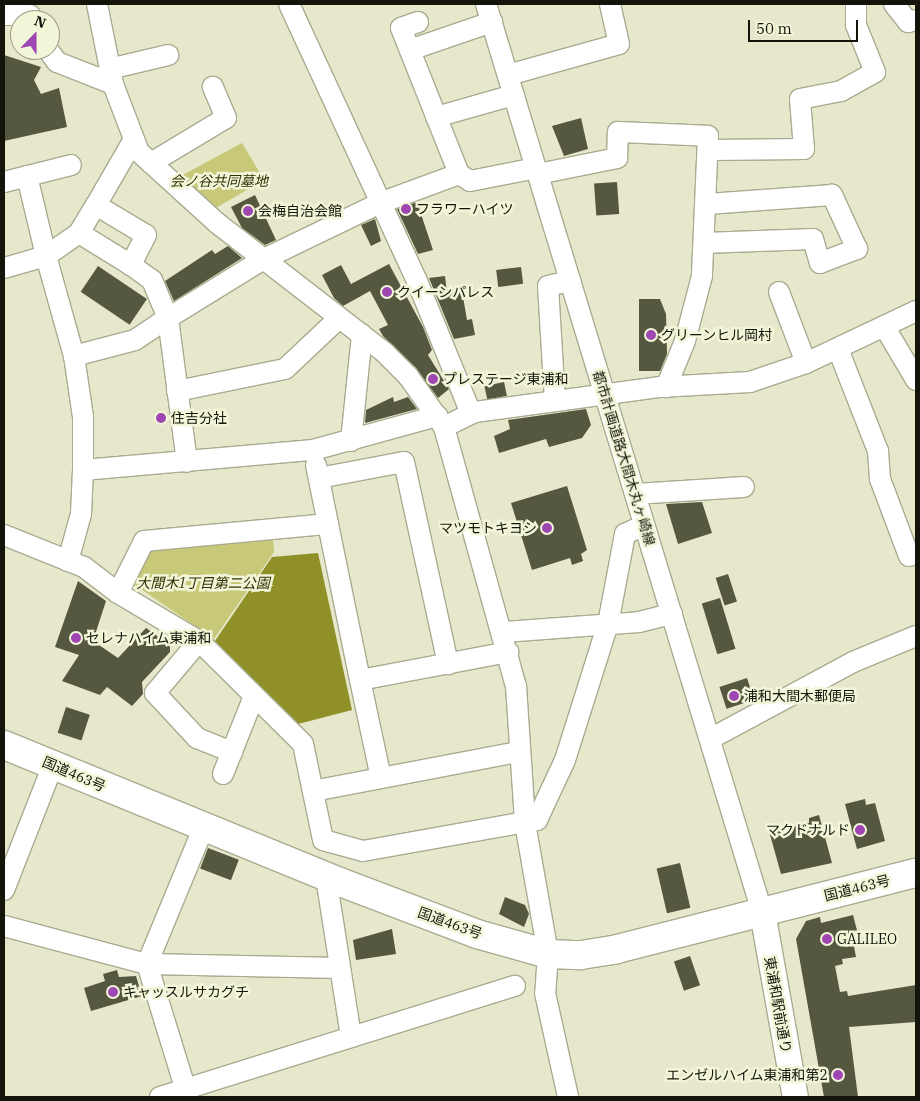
<!DOCTYPE html>
<meta charset="utf-8">
<style>
body{margin:0}
#map{position:relative;width:920px;height:1101px;overflow:hidden;background:#e6e7cb;font-family:"IBM Plex Serif","Noto Sans JP",serif}
div>[style]{position:absolute}
[style*='--x']{left:calc(var(--x)*1px);top:calc(var(--y)*1px);width:calc(var(--w)*1px);rotate:calc(var(--a)*1deg)}
.green>*{inset:0;background:#c7c979}
.water>*{inset:0;background:#8f9027}
.building>*{inset:0;background:#56573f;transform-origin:0 0}
.roads{filter:drop-shadow(1px 0 #a9ab90) drop-shadow(-1px 0 #a9ab90) drop-shadow(0 1px #a9ab90) drop-shadow(0 -1px #a9ab90)}
.minor>*{height:20px;margin:-10px;padding:0 10px;transform-origin:10px;border-radius:10px;background:#fff}
.major>*{height:25px;margin:-12.5px;padding:0 12.5px;transform-origin:12.5px;border-radius:12.5px;background:#fff}
.highway>*{height:28px;margin:-14px;padding:0 14px;transform-origin:14px;border-radius:14px;background:#fff}
.dots>*{width:14px;height:14px;translate:-50% -50%;box-sizing:border-box;border:2px solid #f3f5d8;border-radius:50%}
span{translate:-50% -50%;white-space:nowrap;text-align:center;line-height:1.15;-webkit-text-stroke:5px #f3f5d8;paint-order:stroke}
.park-label{font-size:14px;color:#303004;font-style:italic}
.poi-label{font-size:14px;color:#14140a}
.left{translate:0 -50%;text-align:left}
.right{translate:-100% -50%;text-align:right}
.street-label{font-size:14px;color:#14140a}
.frame{position:absolute;inset:0;border:5px solid #14140a;pointer-events:none}
.north{position:absolute;left:10px;top:10px;width:50px;height:50px;box-sizing:border-box;background:#f3f5d8;border:1px solid #9a9b86;border-radius:50%;rotate:22deg;font-size:14px;font-weight:700;line-height:20px;text-align:center;color:#14140a}
.north::after{content:'';display:block;margin:auto;width:18px;height:22px;background:#9e46b2;clip-path:polygon(50% 0,100% 100%,50% 72%,0 100%)}
.scale{position:absolute;left:748px;top:20px;width:110px;height:22px;box-sizing:border-box;border:2px solid #14140a;border-top:0;padding-left:6px;font-size:15px;line-height:18px;white-space:nowrap;color:#14140a;-webkit-text-stroke:4px #f3f5d8;paint-order:stroke}
</style>
<div id="map">
<div class="green">
<i style="clip-path:polygon(242px 143px,264px 180px,214px 209px,177px 178px)"></i>
<i style="clip-path:polygon(273px 538px,274px 552px,214px 639px,132px 583px,147px 551px)"></i>
</div>
<div class="water">
<i style="clip-path:polygon(318px 553px,352px 710px,298px 724px,215px 641px,272px 557px)"></i>
</div>
<div class="building">
<i style="clip-path:polygon(4px 55px,41px 67px,34px 80px,41px 94px,59px 88px,67px 127px,4px 141px)"></i>
<i style="clip-path:polygon(581px 118px,588px 149px,564px 156px,552px 126px)"></i>
<i style="left:617px;top:182px;width:32px;height:23px;rotate:86deg"></i>
<i style="clip-path:polygon(255px 195px,276px 240px,265px 245px,242px 228px,231px 207px)"></i>
<i style="clip-path:polygon(417px 202px,433px 250px,418px 254px,397px 209px)"></i>
<i style="clip-path:polygon(375px 219px,381px 241px,371px 246px,361px 225px)"></i>
<i style="clip-path:polygon(228px 246px,242px 258px,174px 301px,165px 281px,212px 250px,215px 254px)"></i>
<i style="clip-path:polygon(389px 264px,423px 327px,432px 350px,428px 355px,449px 389px,438px 398px,416px 368px,383px 336px,379px 329px,388px 325px,370px 291px,343px 306px,334px 298px,322px 275px,341px 265px,351px 284px)"></i>
<i style="left:98px;top:266px;width:59px;height:31px;rotate:34deg"></i>
<i style="left:521px;top:267px;width:17px;height:25px;rotate:83deg"></i>
<i style="clip-path:polygon(445px 276px,447px 293px,462px 291px,467px 320px,472px 319px,475px 335px,454px 339px,429px 278px)"></i>
<i style="clip-path:polygon(639px 299px,660px 299px,666px 314px,667px 354px,660px 371px,639px 371px)"></i>
<i style="left:504px;top:382px;width:14px;height:20px;rotate:78deg"></i>
<i style="clip-path:polygon(393px 397px,394px 402px,408px 397px,417px 409px,365px 423px,366px 410px)"></i>
<i style="clip-path:polygon(586px 409px,591px 425px,582px 438px,549px 447px,546px 439px,499px 453px,494px 436px,510px 429px,508px 420px)"></i>
<i style="clip-path:polygon(567px 486px,587px 550px,581px 554px,583px 561px,572px 565px,570px 558px,532px 570px,511px 503px)"></i>
<i style="clip-path:polygon(702px 502px,712px 533px,678px 544px,666px 504px)"></i>
<i style="left:728px;top:574px;width:29px;height:13px;rotate:72deg"></i>
<i style="clip-path:polygon(78px 581px,106px 601px,93px 641px,118px 658px,146px 628px,170px 645px,170px 652px,142px 682px,143px 694px,132px 706px,107px 687px,100px 695px,62px 681px,79px 655px,55px 647px)"></i>
<i style="left:720px;top:598px;width:53px;height:19px;rotate:73deg"></i>
<i style="left:747px;top:678px;width:23px;height:29px;rotate:72deg"></i>
<i style="left:66px;top:707px;width:25px;height:27px;rotate:18deg"></i>
<i style="clip-path:polygon(865px 799px,866px 805px,875px 803px,885px 841px,857px 849px,845px 804px)"></i>
<i style="clip-path:polygon(819px 815px,832px 863px,781px 874px,769px 831px,809px 823px,809px 818px)"></i>
<i style="left:208px;top:848px;width:33px;height:22px;rotate:21deg"></i>
<i style="left:680px;top:863px;width:46px;height:24px;rotate:77deg"></i>
<i style="clip-path:polygon(505px 897px,525px 905px,529px 914px,524px 927px,499px 914px)"></i>
<i style="clip-path:polygon(853px 915px,859px 938px,853px 941px,856px 957px,842px 959px,843px 964px,835px 966px,840px 992px,847px 991px,848px 996px,916px 985px,916px 1022px,849px 1027px,858px 1097px,824px 1097px,796px 939px,806px 921px,820px 917px,821px 923px)"></i>
<i style="clip-path:polygon(392px 929px,396px 954px,356px 960px,353px 940px)"></i>
<i style="left:690px;top:956px;width:31px;height:17px;rotate:71deg"></i>
<i style="clip-path:polygon(117px 970px,119px 977px,136px 976px,142px 996px,91px 1011px,84px 988px,105px 981px,103px 974px)"></i>
</div>
<div class="roads">
<div class="minor">
<i style="--x:97;--y:4;--w:82;--a:78.7"></i>
<i style="--x:113;--y:84;--w:73;--a:69.1"></i>
<i style="--x:139;--y:152;--w:105;--a:42.3"></i>
<i style="--x:217;--y:223;--w:212;--a:37.7"></i>
<i style="--x:385;--y:353;--w:33;--a:45"></i>
<i style="--x:408;--y:376;--w:62;--a:54.8"></i>
<i style="--x:444;--y:427;--w:269;--a:74.5"></i>
<i style="--x:516;--y:686;--w:137;--a:86.2"></i>
<i style="--x:525;--y:823;--w:133;--a:80"></i>
<i style="--x:548;--y:954;--w:39;--a:94"></i>
<i style="--x:545;--y:993;--w:107;--a:77.5"></i>
<i style="--x:289;--y:4;--w:305;--a:65.2"></i>
<i style="--x:417;--y:281;--w:143;--a:67.8"></i>
<i style="--x:486;--y:4;--w:949;--a:73.09"></i>
<i style="--x:894;--y:4;--w:23;--a:52"></i>
<i style="--x:908;--y:22;--w:8;--a:-14"></i>
<i style="--x:4;--y:15;--w:26;--a:0"></i>
<i style="--x:418;--y:22;--w:18;--a:161"></i>
<i style="--x:401;--y:28;--w:157;--a:68.3"></i>
<i style="--x:459;--y:174;--w:13;--a:32"></i>
<i style="--x:470;--y:181;--w:67;--a:-11.1"></i>
<i style="--x:48;--y:50;--w:15;--a:53"></i>
<i style="--x:57;--y:62;--w:60;--a:21.4"></i>
<i style="--x:410;--y:50;--w:87;--a:-18.9"></i>
<i style="--x:109;--y:69;--w:61;--a:-13.3"></i>
<i style="--x:508;--y:75;--w:115;--a:-15.6"></i>
<i style="--x:619;--y:44;--w:41;--a:-102.7"></i>
<i style="--x:436;--y:117;--w:81;--a:-15.8"></i>
<i style="--x:133;--y:141;--w:74;--a:120"></i>
<i style="--x:96;--y:205;--w:58;--a:31"></i>
<i style="--x:146;--y:235;--w:34;--a:117"></i>
<i style="--x:131;--y:265;--w:26;--a:36"></i>
<i style="--x:152;--y:280;--w:41;--a:67.2"></i>
<i style="--x:168;--y:318;--w:110;--a:-31.7"></i>
<i style="--x:262;--y:260;--w:131;--a:-25.8"></i>
<i style="--x:380;--y:203;--w:84;--a:-20.2"></i>
<i style="--x:710;--y:150;--w:94;--a:-0.6"></i>
<i style="--x:804;--y:149;--w:50;--a:-94.6"></i>
<i style="--x:800;--y:99;--w:42;--a:-11"></i>
<i style="--x:841;--y:91;--w:39;--a:-29"></i>
<i style="--x:875;--y:72;--w:51;--a:-112"></i>
<i style="--x:856;--y:25;--w:21;--a:-90"></i>
<i style="--x:151;--y:163;--w:87;--a:-31"></i>
<i style="--x:226;--y:118;--w:34;--a:-113"></i>
<i style="--x:538;--y:174;--w:81;--a:-11.4"></i>
<i style="--x:617;--y:158;--w:26;--a:-88"></i>
<i style="--x:618;--y:132;--w:90;--a:2.5"></i>
<i style="--x:708;--y:136;--w:140;--a:92.5"></i>
<i style="--x:702;--y:276;--w:67;--a:104.7"></i>
<i style="--x:685;--y:341;--w:50;--a:112.4"></i>
<i style="--x:27;--y:176;--w:82;--a:76.6"></i>
<i style="--x:46;--y:256;--w:40;--a:-34.9"></i>
<i style="--x:79;--y:233;--w:33;--a:-59"></i>
<i style="--x:4;--y:182;--w:69;--a:-14.2"></i>
<i style="--x:79;--y:233;--w:61;--a:31.6"></i>
<i style="--x:704;--y:243;--w:109;--a:-2.1"></i>
<i style="--x:813;--y:239;--w:25;--a:74"></i>
<i style="--x:820;--y:263;--w:40;--a:-21"></i>
<i style="--x:857;--y:249;--w:60;--a:-114.8"></i>
<i style="--x:832;--y:195;--w:125;--a:175.9"></i>
<i style="--x:4;--y:268;--w:44;--a:-15.9"></i>
<i style="--x:46;--y:256;--w:104;--a:74.4"></i>
<i style="--x:74;--y:356;--w:62;--a:81.6"></i>
<i style="--x:83;--y:417;--w:53;--a:90"></i>
<i style="--x:83;--y:470;--w:44;--a:92.6"></i>
<i style="--x:81;--y:514;--w:49;--a:105.5"></i>
<i style="--x:779;--y:292;--w:76;--a:69.2"></i>
<i style="--x:884;--y:326;--w:63;--a:59.3"></i>
<i style="--x:838;--y:349;--w:110;--a:68.6"></i>
<i style="--x:878;--y:451;--w:28;--a:86"></i>
<i style="--x:880;--y:479;--w:82;--a:69.4"></i>
<i style="--x:909;--y:556;--w:7;--a:-16"></i>
<i style="--x:74;--y:356;--w:63;--a:-14.7"></i>
<i style="--x:135;--y:340;--w:40;--a:-34"></i>
<i style="--x:168;--y:318;--w:145;--a:82.5"></i>
<i style="--x:177;--y:391;--w:110;--a:-11.5"></i>
<i style="--x:285;--y:369;--w:73;--a:-43.3"></i>
<i style="--x:555;--y:401;--w:115;--a:-93.5"></i>
<i style="--x:548;--y:286;--w:23;--a:-13"></i>
<i style="--x:444;--y:427;--w:34;--a:-26"></i>
<i style="--x:475;--y:412;--w:187;--a:-7.7"></i>
<i style="--x:660;--y:387;--w:90;--a:-3.2"></i>
<i style="--x:750;--y:382;--w:59;--a:-18.7"></i>
<i style="--x:806;--y:363;--w:122;--a:-25.3"></i>
<i style="--x:351;--y:441;--w:107;--a:-84.1"></i>
<i style="--x:316;--y:465;--w:60;--a:78.5"></i>
<i style="--x:83;--y:470;--w:231;--a:-5"></i>
<i style="--x:313;--y:450;--w:129;--a:-15.3"></i>
<i style="--x:319;--y:478;--w:86;--a:-10.7"></i>
<i style="--x:404;--y:462;--w:207;--a:77.7"></i>
<i style="--x:635;--y:494;--w:109;--a:-3.7"></i>
<i style="--x:4;--y:535;--w:86;--a:21.8"></i>
<i style="--x:84;--y:567;--w:43;--a:37.4"></i>
<i style="--x:118;--y:593;--w:58;--a:-63.4"></i>
<i style="--x:144;--y:541;--w:185;--a:-5.3"></i>
<i style="--x:328;--y:524;--w:159;--a:78.4"></i>
<i style="--x:360;--y:680;--w:151;--a:-10.7"></i>
<i style="--x:118;--y:593;--w:94;--a:30.7"></i>
<i style="--x:199;--y:641;--w:146;--a:44.7"></i>
<i style="--x:303;--y:744;--w:98;--a:78.2"></i>
<i style="--x:323;--y:840;--w:41;--a:15.4"></i>
<i style="--x:363;--y:851;--w:177;--a:-10.1"></i>
<i style="--x:537;--y:820;--w:66;--a:-65"></i>
<i style="--x:565;--y:760;--w:143;--a:-72.5"></i>
<i style="--x:608;--y:624;--w:92;--a:-79.3"></i>
<i style="--x:625;--y:534;--w:21;--a:-25"></i>
<i style="--x:504;--y:632;--w:135;--a:-4.2"></i>
<i style="--x:639;--y:622;--w:34;--a:-14"></i>
<i style="--x:199;--y:641;--w:68;--a:130.2"></i>
<i style="--x:155;--y:693;--w:62;--a:47"></i>
<i style="--x:197;--y:738;--w:38;--a:22"></i>
<i style="--x:360;--y:680;--w:100;--a:77.9"></i>
<i style="--x:710;--y:739;--w:162;--a:-28.3"></i>
<i style="--x:853;--y:662;--w:68;--a:-22.4"></i>
<i style="--x:223;--y:774;--w:84;--a:-68.3"></i>
<i style="--x:313;--y:791;--w:209;--a:-10.8"></i>
<i style="--x:326;--y:877;--w:162;--a:81.1"></i>
<i style="--x:4;--y:890;--w:134;--a:-68.6"></i>
<i style="--x:4;--y:926;--w:148;--a:14.9"></i>
<i style="--x:147;--y:964;--w:193;--a:1.2"></i>
<i style="--x:160;--y:1097;--w:372;--a:-17.4"></i>
<i style="--x:188;--y:1097;--w:139;--a:-107.1"></i>
<i style="--x:147;--y:964;--w:146;--a:-67.5"></i>
</div>
<div class="major">
<i style="--x:762;--y:912;--w:188;--a:79.9"></i>
</div>
<div class="highway">
<i style="--x:4;--y:745;--w:363;--a:22.2"></i>
<i style="--x:340;--y:882;--w:147;--a:20.8"></i>
<i style="--x:477;--y:934;--w:74;--a:15.7"></i>
<i style="--x:548;--y:954;--w:33;--a:2"></i>
<i style="--x:581;--y:955;--w:36;--a:-9"></i>
<i style="--x:617;--y:949;--w:309;--a:-14.3"></i>
</div>
</div>
<div class="dots">
<i style="left:406px;top:209px;background:#9e46b2"></i>
<i style="left:248px;top:211px;background:#9e46b2"></i>
<i style="left:387px;top:292px;background:#9e46b2"></i>
<i style="left:651px;top:335px;background:#9e46b2"></i>
<i style="left:433px;top:379px;background:#9e46b2"></i>
<i style="left:161px;top:418px;background:#9e46b2"></i>
<i style="left:547px;top:528px;background:#9e46b2"></i>
<i style="left:76px;top:638px;background:#9e46b2"></i>
<i style="left:734px;top:696px;background:#9e46b2"></i>
<i style="left:860px;top:830px;background:#9e46b2"></i>
<i style="left:827px;top:939px;background:#9e46b2"></i>
<i style="left:113px;top:992px;background:#9e46b2"></i>
<i style="left:838px;top:1075px;background:#9e46b2"></i>
</div>
<div class="park-label">
<span style="left:219px;top:181px">会ノ谷共同墓地</span>
<span style="left:203px;top:583px">大間木1丁目第二公園</span>
</div>
<div class="poi-label">
<span class="left" style="left:416px;top:209px">フラワーハイツ</span>
<span class="left" style="left:258px;top:211px">会梅自治会館</span>
<span class="left" style="left:397px;top:292px">クイーンパレス</span>
<span class="left" style="left:661px;top:335px">グリーンヒル岡村</span>
<span class="left" style="left:443px;top:379px">プレステージ東浦和</span>
<span class="left" style="left:171px;top:418px">住吉分社</span>
<span class="right" style="left:537px;top:528px">マツモトキヨシ</span>
<span class="left" style="left:86px;top:638px">セレナハイム東浦和</span>
<span class="left" style="left:744px;top:696px">浦和大間木郵便局</span>
<span class="right" style="left:850px;top:830px">マクドナルド</span>
<span class="left" style="left:837px;top:939px">GALILEO</span>
<span class="left" style="left:123px;top:992px">キャッスルサカグチ</span>
<span class="right" style="left:828px;top:1075px">エンゼルハイム東浦和第2</span>
</div>
<div class="street-label">
<span style="left:624px;top:458px;rotate:73deg">都市計画道路大間木丸ヶ崎線</span>
<span style="left:74px;top:774px;rotate:23deg">国道463号</span>
<span style="left:857px;top:888px;rotate:-14deg">国道463号</span>
<span style="left:450px;top:923px;rotate:20deg">国道463号</span>
<span style="left:778px;top:1005px;rotate:80deg">東浦和駅前通り</span>
</div>
<div class="frame"></div>
<div class="north">N</div>
<div class="scale">50 m</div>
</div>
